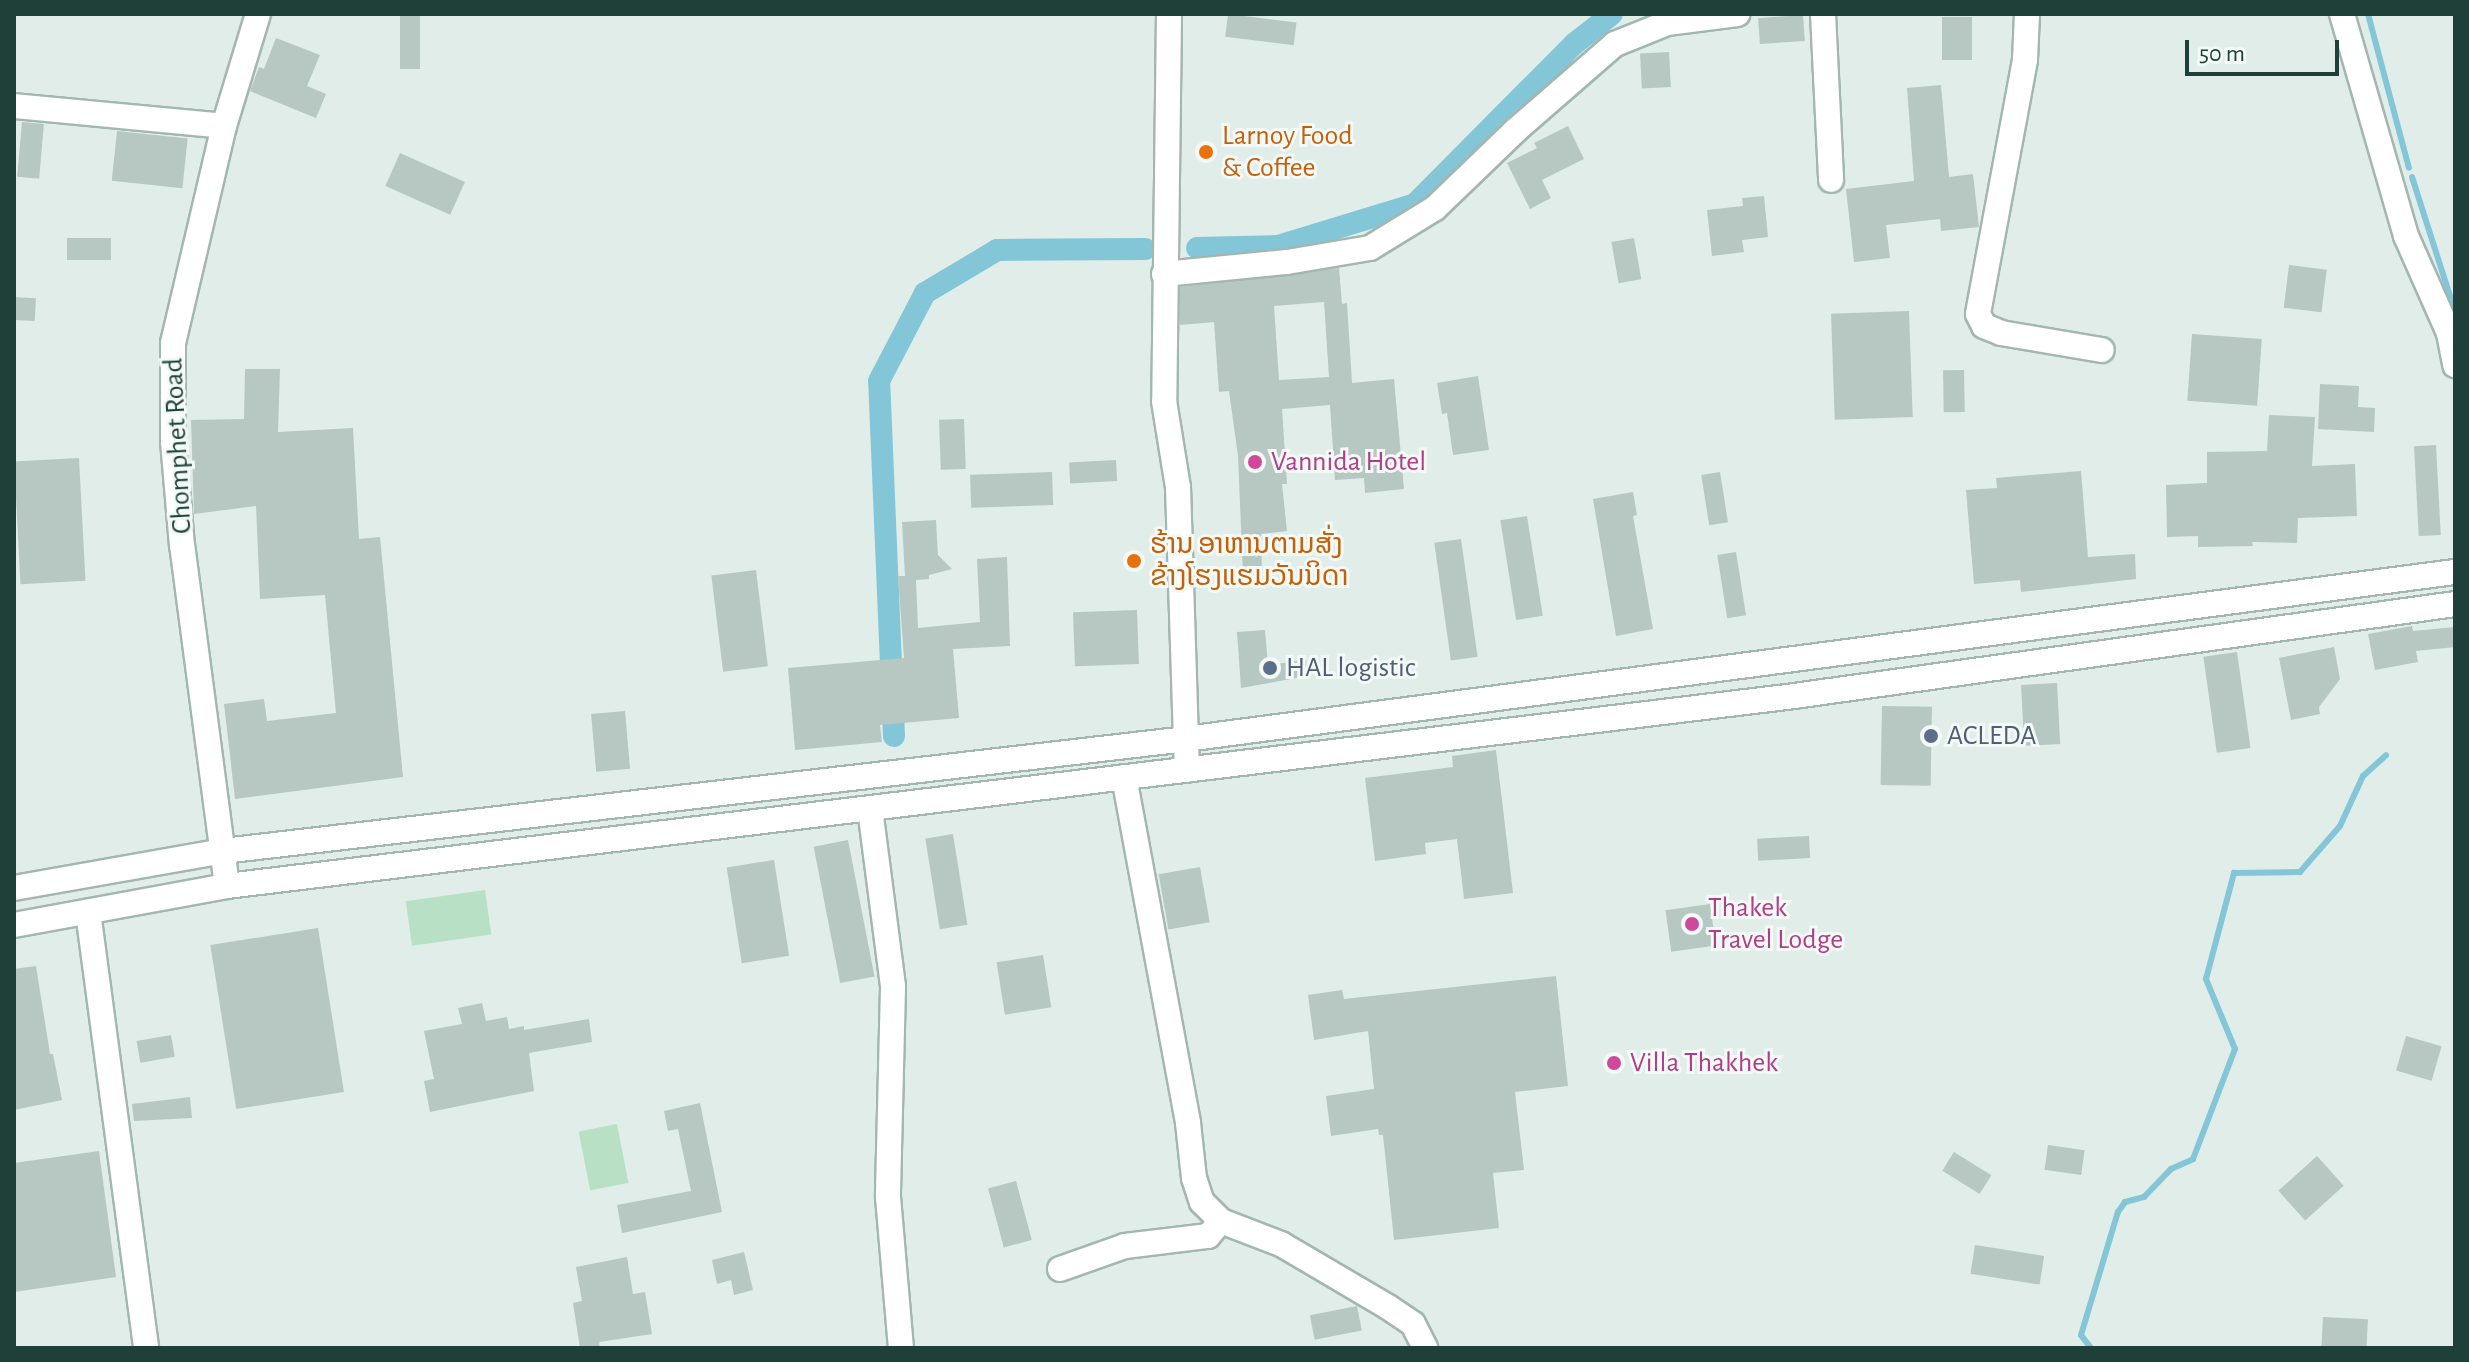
<!DOCTYPE html>
<meta charset="utf-8">
<style>
body{margin:0}
#map{position:relative;width:2469px;height:1362px;overflow:hidden;background:#e1ede8;font-family:"Alegreya Sans","Noto Sans Lao",sans-serif}
div>[style]{position:absolute}
[style*='--x']{left:calc(var(--x)*1px);top:calc(var(--y)*1px);width:calc(var(--w)*1px);rotate:calc(var(--a)*1deg)}
.green>*{inset:0;background:#b8e0c5;transform-origin:0 0}
.stream>*{height:6px;margin:-3px;padding:0 3px;transform-origin:3px;border-radius:3px;background:#83c6d8}
.canal>*{height:22px;margin:-11px;padding:0 11px;transform-origin:11px;border-radius:11px;background:#83c6d8}
.building>*{inset:0;background:#b6c8c1;transform-origin:0 0}
.roads{filter:drop-shadow(2px 0 #a3b6b0) drop-shadow(-2px 0 #a3b6b0) drop-shadow(0 2px #a3b6b0) drop-shadow(0 -2px #a3b6b0)}
.minor>*{height:24px;margin:-12px;padding:0 12px;transform-origin:12px;border-radius:12px;background:#fff}
.secondary>*{height:24px;margin:-12px;padding:0 12px;transform-origin:12px;border-radius:12px;background:#fff}
.dots>*{width:22px;height:22px;translate:-50% -50%;box-sizing:border-box;border:4px solid #f2f9f6;border-radius:50%}
span{translate:-50% -50%;white-space:nowrap;text-align:center;line-height:1.15;-webkit-text-stroke:6px #f2f9f6;paint-order:stroke}
.food-label{font-size:28px;color:#c56008}
.left{translate:0 -50%;text-align:left}
.street-label{font-size:28px;color:#1f4039}
.hotel-label{font-size:28px;color:#b23c85}
.service-label{font-size:28px;color:#4e5e75}
.frame{position:absolute;inset:0;border:16px solid #1f4039;pointer-events:none}
.scale{position:absolute;left:2185px;top:40px;width:154px;height:36px;box-sizing:border-box;border:4px solid #1f4039;border-top:0;padding-left:10px;font-size:24px;line-height:28px;white-space:nowrap;color:#1f4039;-webkit-text-stroke:6px #f2f9f6;paint-order:stroke}
</style>
<div id="map">
<div class="green">
<i style="left:485px;top:890px;width:45px;height:80px;rotate:82deg"></i>
<i style="left:617px;top:1124px;width:60px;height:39px;rotate:79deg"></i>
</div>
<div class="stream">
<i style="--x:2368;--y:14;--w:159;--a:75.1"></i>
<i style="--x:2412;--y:177;--w:142;--a:72.3"></i>
<i style="--x:2091;--y:1348;--w:16;--a:-128"></i>
<i style="--x:2081;--y:1335;--w:128;--a:-73.3"></i>
<i style="--x:2118;--y:1212;--w:12;--a:-55"></i>
<i style="--x:2125;--y:1202;--w:20;--a:-15"></i>
<i style="--x:2144;--y:1197;--w:39;--a:-46"></i>
<i style="--x:2171;--y:1169;--w:24;--a:-24"></i>
<i style="--x:2193;--y:1159;--w:118;--a:-69.1"></i>
<i style="--x:2235;--y:1049;--w:76;--a:-112.5"></i>
<i style="--x:2206;--y:979;--w:110;--a:-75.2"></i>
<i style="--x:2234;--y:873;--w:66;--a:-0.9"></i>
<i style="--x:2300;--y:872;--w:61;--a:-49"></i>
<i style="--x:2340;--y:826;--w:55;--a:-65.3"></i>
<i style="--x:2363;--y:776;--w:31;--a:-42"></i>
</div>
<div class="canal">
<i style="--x:1197;--y:248;--w:81;--a:-1.4"></i>
<i style="--x:1278;--y:246;--w:143;--a:-17"></i>
<i style="--x:1415;--y:204;--w:226;--a:-45.2"></i>
<i style="--x:1574;--y:44;--w:48;--a:-38.3"></i>
<i style="--x:894;--y:736;--w:355;--a:-92.4"></i>
<i style="--x:879;--y:381;--w:99;--a:-62.4"></i>
<i style="--x:925;--y:293;--w:84;--a:-30.8"></i>
<i style="--x:997;--y:250;--w:148;--a:-0.4"></i>
</div>
<div class="building">
<i style="left:400px;top:14px;width:20px;height:55px"></i>
<i style="left:1228px;top:14px;width:69px;height:23px;rotate:7deg"></i>
<i style="left:1803px;top:15px;width:26px;height:45px;rotate:86deg"></i>
<i style="left:1972px;top:17px;width:43px;height:30px;rotate:90deg"></i>
<i style="clip-path:polygon(276px 38px,320px 55px,307px 86px,326px 94px,316px 118px,250px 91px,259px 67px,264px 69px)"></i>
<i style="left:1669px;top:52px;width:35px;height:29px;rotate:87deg"></i>
<i style="clip-path:polygon(1941px 85px,1949px 177px,1973px 174px,1979px 227px,1941px 231px,1940px 219px,1886px 225px,1890px 258px,1854px 262px,1846px 189px,1914px 181px,1907px 88px)"></i>
<i style="left:22px;top:122px;width:22px;height:55px;rotate:5deg"></i>
<i style="clip-path:polygon(1568px 126px,1584px 159px,1542px 180px,1551px 198px,1530px 209px,1507px 163px,1537px 148px,1534px 143px)"></i>
<i style="left:117px;top:131px;width:71px;height:50px;rotate:6deg"></i>
<i style="left:400px;top:153px;width:71px;height:36px;rotate:24deg"></i>
<i style="clip-path:polygon(1764px 196px,1768px 237px,1742px 240px,1744px 252px,1712px 256px,1707px 210px,1743px 206px,1742px 198px)"></i>
<i style="left:67px;top:238px;width:44px;height:22px"></i>
<i style="left:1634px;top:238px;width:42px;height:23px;rotate:80deg"></i>
<i style="left:2289px;top:265px;width:38px;height:43px;rotate:7deg"></i>
<i style="clip-path:polygon(evenodd,1339px 268px,1342px 304px,1347px 303px,1352px 383px,1394px 379px,1404px 489px,1365px 493px,1364px 478px,1335px 480px,1330px 405px,1282px 409px,1287px 484px,1282px 484px,1287px 531px,1261px 534px,1262px 574px,1243px 575px,1238px 456px,1229px 391px,1219px 392px,1214px 322px,1180px 325px,1180px 287px,1339px 268px,1324px 302px,1329px 377px,1279px 380px,1274px 306px,1324px 302px)"></i>
<i style="left:14px;top:297px;width:22px;height:23px;rotate:3deg"></i>
<i style="left:1909px;top:311px;width:106px;height:78px;rotate:88deg"></i>
<i style="left:2192px;top:334px;width:70px;height:67px;rotate:4deg"></i>
<i style="clip-path:polygon(245px 369px,280px 369px,278px 432px,353px 428px,359px 539px,380px 537px,403px 777px,235px 799px,224px 704px,264px 699px,267px 721px,336px 713px,325px 595px,260px 599px,256px 506px,194px 514px,191px 420px,244px 419px)"></i>
<i style="left:1964px;top:370px;width:42px;height:21px;rotate:89deg"></i>
<i style="clip-path:polygon(1478px 376px,1489px 450px,1453px 455px,1447px 413px,1442px 414px,1437px 383px)"></i>
<i style="clip-path:polygon(2320px 384px,2359px 386px,2358px 407px,2375px 408px,2374px 432px,2318px 429px)"></i>
<i style="clip-path:polygon(2269px 415px,2315px 417px,2312px 466px,2355px 464px,2357px 516px,2298px 518px,2297px 543px,2252px 542px,2253px 546px,2198px 547px,2198px 536px,2167px 537px,2166px 485px,2207px 483px,2207px 452px,2267px 451px)"></i>
<i style="left:964px;top:419px;width:50px;height:25px;rotate:88deg"></i>
<i style="left:2436px;top:445px;width:90px;height:22px;rotate:87deg"></i>
<i style="left:79px;top:458px;width:123px;height:65px;rotate:87deg"></i>
<i style="left:1116px;top:460px;width:21px;height:47px;rotate:87deg"></i>
<i style="clip-path:polygon(2081px 471px,2088px 557px,2135px 554px,2136px 579px,2021px 592px,2020px 580px,1974px 584px,1966px 490px,1997px 488px,1996px 478px)"></i>
<i style="left:1052px;top:472px;width:33px;height:82px;rotate:88deg"></i>
<i style="left:1720px;top:472px;width:51px;height:19px;rotate:81deg"></i>
<i style="clip-path:polygon(1633px 492px,1637px 515px,1633px 516px,1653px 629px,1616px 636px,1593px 499px)"></i>
<i style="left:1527px;top:516px;width:101px;height:27px;rotate:81deg"></i>
<i style="clip-path:polygon(936px 520px,938px 555px,952px 569px,929px 575px,929px 579px,916px 580px,918px 628px,980px 622px,977px 559px,1007px 557px,1010px 646px,953px 649px,959px 718px,880px 725px,882px 742px,795px 750px,788px 668px,904px 658px,898px 576px,905px 576px,902px 522px)"></i>
<i style="left:1461px;top:539px;width:119px;height:27px;rotate:82deg"></i>
<i style="left:1736px;top:552px;width:64px;height:19px;rotate:81deg"></i>
<i style="left:756px;top:570px;width:97px;height:45px;rotate:83deg"></i>
<i style="left:1137px;top:610px;width:54px;height:64px;rotate:88deg"></i>
<i style="clip-path:polygon(2412px 626px,2413px 631px,2455px 627px,2455px 647px,2416px 651px,2418px 662px,2375px 670px,2368px 634px)"></i>
<i style="clip-path:polygon(1265px 630px,1268px 665px,1306px 660px,1308px 676px,1241px 688px,1237px 632px)"></i>
<i style="clip-path:polygon(2334px 647px,2340px 679px,2319px 707px,2320px 714px,2291px 720px,2279px 658px)"></i>
<i style="left:2237px;top:652px;width:97px;height:34px;rotate:82deg"></i>
<i style="left:2057px;top:683px;width:61px;height:36px;rotate:87deg"></i>
<i style="left:1882px;top:706px;width:50px;height:79px;rotate:1deg"></i>
<i style="left:625px;top:711px;width:58px;height:34px;rotate:85deg"></i>
<i style="clip-path:polygon(1496px 750px,1513px 893px,1464px 899px,1457px 839px,1425px 843px,1426px 854px,1375px 861px,1365px 778px,1453px 767px,1452px 756px)"></i>
<i style="left:953px;top:834px;width:92px;height:28px;rotate:81deg"></i>
<i style="left:1809px;top:836px;width:22px;height:52px;rotate:87deg"></i>
<i style="left:848px;top:840px;width:139px;height:35px;rotate:79deg"></i>
<i style="left:774px;top:860px;width:97px;height:48px;rotate:81deg"></i>
<i style="left:1200px;top:867px;width:56px;height:42px;rotate:80deg"></i>
<i style="left:1710px;top:904px;width:42px;height:45px;rotate:82deg"></i>
<i style="left:318px;top:928px;width:166px;height:109px;rotate:81deg"></i>
<i style="left:1043px;top:955px;width:53px;height:47px;rotate:81deg"></i>
<i style="clip-path:polygon(36px 966px,50px 1054px,53px 1054px,62px 1100px,14px 1110px,14px 969px)"></i>
<i style="clip-path:polygon(1556px 976px,1568px 1086px,1515px 1092px,1524px 1170px,1493px 1173px,1499px 1228px,1394px 1240px,1383px 1135px,1379px 1135px,1378px 1129px,1331px 1136px,1326px 1096px,1374px 1089px,1368px 1031px,1314px 1040px,1308px 995px,1342px 990px,1344px 999px)"></i>
<i style="clip-path:polygon(482px 1003px,486px 1021px,507px 1017px,509px 1029px,524px 1026px,524px 1030px,589px 1019px,592px 1042px,529px 1053px,534px 1091px,430px 1112px,424px 1081px,434px 1079px,424px 1031px,462px 1024px,458px 1008px)"></i>
<i style="left:171px;top:1035px;width:22px;height:35px;rotate:80deg"></i>
<i style="left:2406px;top:1036px;width:37px;height:36px;rotate:16deg"></i>
<i style="clip-path:polygon(190px 1097px,192px 1118px,134px 1121px,132px 1104px)"></i>
<i style="clip-path:polygon(700px 1103px,722px 1212px,622px 1233px,617px 1205px,691px 1191px,678px 1129px,668px 1131px,664px 1111px)"></i>
<i style="left:2048px;top:1145px;width:37px;height:25px;rotate:8deg"></i>
<i style="clip-path:polygon(99px 1151px,116px 1277px,14px 1292px,14px 1163px)"></i>
<i style="left:1954px;top:1152px;width:44px;height:22px;rotate:32deg"></i>
<i style="left:2317px;top:1156px;width:40px;height:52px;rotate:48deg"></i>
<i style="left:1016px;top:1181px;width:61px;height:29px;rotate:75deg"></i>
<i style="left:1975px;top:1245px;width:70px;height:29px;rotate:9deg"></i>
<i style="clip-path:polygon(744px 1252px,753px 1290px,734px 1295px,731px 1280px,717px 1284px,712px 1260px)"></i>
<i style="clip-path:polygon(627px 1257px,633px 1294px,645px 1292px,652px 1334px,599px 1342px,600px 1348px,580px 1348px,573px 1303px,582px 1301px,576px 1267px)"></i>
<i style="left:1357px;top:1306px;width:25px;height:48px;rotate:79deg"></i>
<i style="left:2323px;top:1317px;width:45px;height:31px;rotate:3deg"></i>
</div>
<div class="roads">
<div class="minor">
<i style="--x:1169;--y:14;--w:387;--a:90.7"></i>
<i style="--x:1164;--y:401;--w:87;--a:80.8"></i>
<i style="--x:1178;--y:487;--w:283;--a:88.2"></i>
<i style="--x:1823;--y:14;--w:166;--a:87.2"></i>
<i style="--x:2027;--y:14;--w:46;--a:92.5"></i>
<i style="--x:2025;--y:60;--w:258;--a:100.5"></i>
<i style="--x:1978;--y:314;--w:13;--a:63"></i>
<i style="--x:1984;--y:326;--w:18;--a:22"></i>
<i style="--x:2001;--y:333;--w:102;--a:9.6"></i>
<i style="--x:2342;--y:14;--w:231;--a:73.9"></i>
<i style="--x:2406;--y:236;--w:106;--a:66.1"></i>
<i style="--x:2449;--y:333;--w:33;--a:79"></i>
<i style="--x:14;--y:106;--w:211;--a:5.4"></i>
<i style="--x:1164;--y:274;--w:124;--a:-5.6"></i>
<i style="--x:1287;--y:262;--w:84;--a:-9.6"></i>
<i style="--x:1370;--y:248;--w:76;--a:-31.6"></i>
<i style="--x:1435;--y:208;--w:112;--a:-43.9"></i>
<i style="--x:1516;--y:130;--w:131;--a:-41"></i>
<i style="--x:1615;--y:44;--w:56;--a:-22"></i>
<i style="--x:1667;--y:23;--w:71;--a:-7.3"></i>
<i style="--x:1124;--y:777;--w:352;--a:79.5"></i>
<i style="--x:1188;--y:1123;--w:55;--a:83.8"></i>
<i style="--x:1194;--y:1178;--w:25;--a:72"></i>
<i style="--x:1202;--y:1202;--w:27;--a:45"></i>
<i style="--x:1221;--y:1221;--w:64;--a:21"></i>
<i style="--x:1281;--y:1244;--w:124;--a:30.5"></i>
<i style="--x:1388;--y:1307;--w:30;--a:34"></i>
<i style="--x:1413;--y:1324;--w:27;--a:63"></i>
<i style="--x:870;--y:809;--w:179;--a:82.6"></i>
<i style="--x:893;--y:987;--w:210;--a:91.4"></i>
<i style="--x:888;--y:1197;--w:152;--a:85.1"></i>
<i style="--x:227;--y:886;--w:343;--a:-97.5"></i>
<i style="--x:182;--y:546;--w:104;--a:-94.9"></i>
<i style="--x:173;--y:442;--w:99;--a:-90"></i>
<i style="--x:173;--y:343;--w:223;--a:-76.8"></i>
<i style="--x:224;--y:126;--w:117;--a:-73.1"></i>
<i style="--x:88;--y:912;--w:440;--a:82.4"></i>
<i style="--x:1060;--y:1269;--w:69;--a:-19.5"></i>
<i style="--x:1125;--y:1246;--w:84;--a:-6.9"></i>
<i style="--x:1208;--y:1236;--w:20;--a:-49"></i>
</div>
<div class="secondary">
<i style="--x:14;--y:888;--w:212;--a:-10"></i>
<i style="--x:223;--y:851;--w:969;--a:-6.63"></i>
<i style="--x:1186;--y:739;--w:1280;--a:-7.5"></i>
<i style="--x:14;--y:925;--w:217;--a:-10.4"></i>
<i style="--x:227;--y:886;--w:1578;--a:-6.91"></i>
<i style="--x:1794;--y:696;--w:667;--a:-7.92"></i>
</div>
</div>
<div class="dots">
<i style="left:1206px;top:152px;background:#e8710a"></i>
<i style="left:1255px;top:462px;background:#d1479c"></i>
<i style="left:1134px;top:561px;background:#e8710a"></i>
<i style="left:1270px;top:668px;background:#5c6f8a"></i>
<i style="left:1931px;top:736px;background:#5c6f8a"></i>
<i style="left:1692px;top:924px;background:#d1479c"></i>
<i style="left:1614px;top:1063px;background:#d1479c"></i>
</div>
<div class="food-label">
<span class="left" style="left:1222px;top:152px">Larnoy Food<br>&amp; Coffee</span>
<span class="left" style="left:1150px;top:561px">ຮ້ານ ອາຫານຕາມສັ່ງ<br>ຂ້າງໂຮງແຮມວັນນິດາ</span>
</div>
<div class="street-label">
<span style="left:178px;top:446px;rotate:-93deg">Chomphet Road</span>
</div>
<div class="hotel-label">
<span class="left" style="left:1271px;top:462px">Vannida Hotel</span>
<span class="left" style="left:1708px;top:924px">Thakek<br>Travel Lodge</span>
<span class="left" style="left:1630px;top:1063px">Villa Thakhek</span>
</div>
<div class="service-label">
<span class="left" style="left:1286px;top:668px">HAL logistic</span>
<span class="left" style="left:1947px;top:736px">ACLEDA</span>
</div>
<div class="frame"></div>
<div class="scale">50 m</div>
</div>
